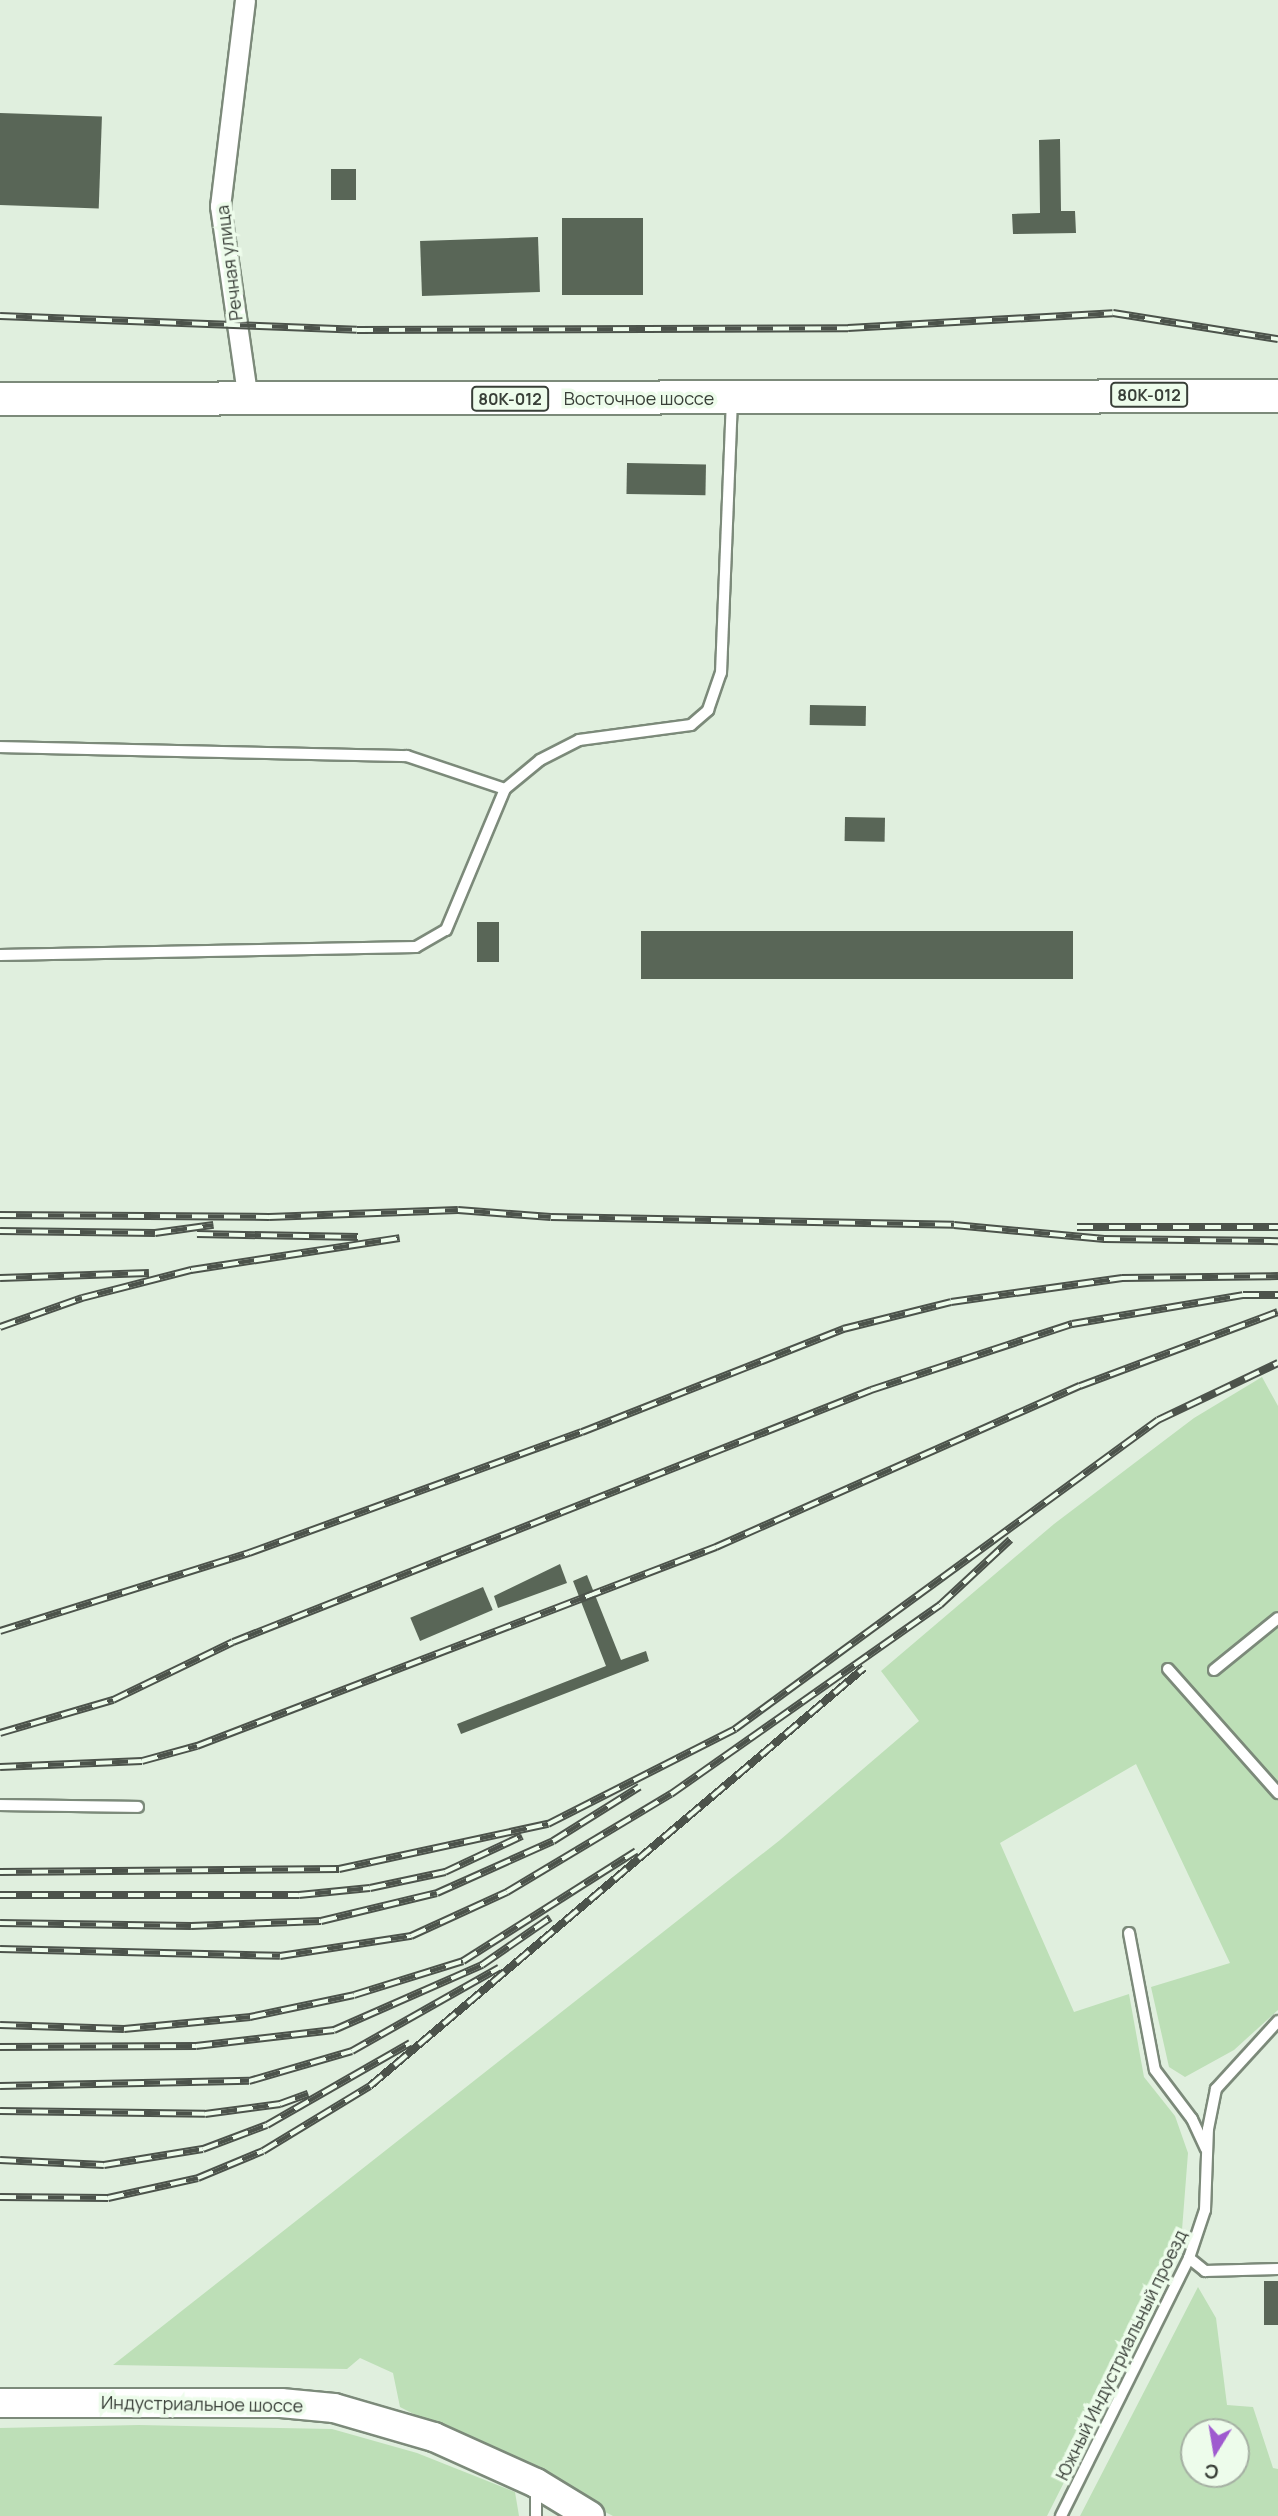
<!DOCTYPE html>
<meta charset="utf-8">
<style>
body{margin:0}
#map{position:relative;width:1278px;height:2516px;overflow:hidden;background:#e0efde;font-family:Manrope,sans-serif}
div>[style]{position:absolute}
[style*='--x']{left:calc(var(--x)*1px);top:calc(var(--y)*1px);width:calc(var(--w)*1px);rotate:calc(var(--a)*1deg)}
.green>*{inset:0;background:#bddfb7}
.building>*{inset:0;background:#596657;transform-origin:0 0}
.roads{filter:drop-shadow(2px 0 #7c8a7a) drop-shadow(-2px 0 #7c8a7a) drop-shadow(0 2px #7c8a7a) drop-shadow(0 -2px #7c8a7a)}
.lane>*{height:10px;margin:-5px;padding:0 5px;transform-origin:5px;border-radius:5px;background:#fff}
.street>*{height:19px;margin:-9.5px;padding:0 9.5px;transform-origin:9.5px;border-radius:9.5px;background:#fff}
.secondary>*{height:28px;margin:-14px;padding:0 14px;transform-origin:14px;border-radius:14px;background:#fff}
.primary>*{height:32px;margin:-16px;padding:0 16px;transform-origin:16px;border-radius:16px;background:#fff}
.rail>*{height:8px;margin-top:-4px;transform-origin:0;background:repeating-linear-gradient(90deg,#edfceb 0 16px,#4c534b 0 32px);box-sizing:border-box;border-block:2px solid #4c534b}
span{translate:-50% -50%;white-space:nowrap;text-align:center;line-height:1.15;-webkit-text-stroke:7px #edfceb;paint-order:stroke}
.shield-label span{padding:2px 5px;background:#edfceb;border:2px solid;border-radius:5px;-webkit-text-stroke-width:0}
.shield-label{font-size:16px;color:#393f38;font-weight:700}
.street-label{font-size:18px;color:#393f38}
.north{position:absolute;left:1180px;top:2418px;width:70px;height:70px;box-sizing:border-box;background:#edfceb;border:2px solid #a5b0a3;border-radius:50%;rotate:191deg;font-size:19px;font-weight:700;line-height:28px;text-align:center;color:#393f38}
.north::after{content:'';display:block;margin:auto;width:24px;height:32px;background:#9f5acf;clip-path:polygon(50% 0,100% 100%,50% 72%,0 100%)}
</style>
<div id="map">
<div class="green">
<i style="clip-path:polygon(1262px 1377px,1278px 1406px,1278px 2010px,1234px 2050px,1185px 2077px,1169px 2067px,1151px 1987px,1230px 1963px,1136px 1764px,1000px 1843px,1074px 2012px,1129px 1994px,1144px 2077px,1175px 2116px,1188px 2153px,1182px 2230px,1155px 2302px,1047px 2516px,613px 2516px,400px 2407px,393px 2373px,360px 2358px,347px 2369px,113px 2365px,780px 1840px,919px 1721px,881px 1671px,1054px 1524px,1194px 1418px)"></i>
<i style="clip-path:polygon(evenodd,1198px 2287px,1216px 2318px,1227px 2405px,1253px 2407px,1273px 2468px,1278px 2469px,1278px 2516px,1080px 2516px,1198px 2287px,1194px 2432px,1236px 2432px,1236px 2474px,1194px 2474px,1194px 2432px)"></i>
<i style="clip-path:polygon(139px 2425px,332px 2429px,417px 2453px,515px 2492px,519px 2516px,0 2516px,0 2428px)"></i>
</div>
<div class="building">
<i style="left:0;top:113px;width:102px;height:92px;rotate:2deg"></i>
<i style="clip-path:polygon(1060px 139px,1061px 211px,1075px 211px,1076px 233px,1013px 234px,1012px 214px,1040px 213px,1039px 140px)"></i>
<i style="left:331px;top:169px;width:25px;height:31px"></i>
<i style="left:562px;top:218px;width:81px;height:77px"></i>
<i style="left:538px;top:237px;width:55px;height:118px;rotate:88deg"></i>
<i style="left:627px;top:463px;width:79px;height:31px;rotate:1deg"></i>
<i style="left:810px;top:705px;width:56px;height:20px;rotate:1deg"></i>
<i style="left:845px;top:817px;width:40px;height:24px;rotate:1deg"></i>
<i style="left:477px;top:922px;width:22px;height:40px"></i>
<i style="left:641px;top:931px;width:432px;height:48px"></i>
<i style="clip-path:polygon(560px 1564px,567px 1583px,498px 1608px,494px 1596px)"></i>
<i style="clip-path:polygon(587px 1575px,621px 1660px,646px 1651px,649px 1661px,461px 1734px,457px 1724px,606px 1666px,573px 1581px)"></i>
<i style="left:483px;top:1587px;width:25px;height:79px;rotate:67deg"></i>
<i style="left:1264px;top:2281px;width:14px;height:44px"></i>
</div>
<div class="roads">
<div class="lane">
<i style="--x:0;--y:747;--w:407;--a:1.3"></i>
<i style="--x:407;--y:756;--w:103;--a:18.6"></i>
<i style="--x:0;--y:955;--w:416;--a:-1.1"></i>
<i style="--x:416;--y:947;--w:34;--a:-30"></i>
<i style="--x:446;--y:930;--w:153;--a:-67.3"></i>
<i style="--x:505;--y:789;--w:45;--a:-39.6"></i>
<i style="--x:540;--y:760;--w:44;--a:-27.1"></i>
<i style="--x:579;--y:740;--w:113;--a:-7.6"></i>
<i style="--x:691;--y:725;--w:23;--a:-41"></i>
<i style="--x:708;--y:710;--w:39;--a:-71"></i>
<i style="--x:721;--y:673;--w:272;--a:-87.7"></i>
<i style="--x:1168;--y:1669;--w:166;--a:48.4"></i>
<i style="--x:1214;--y:1670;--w:82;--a:-39.1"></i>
<i style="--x:0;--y:1805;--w:138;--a:0.8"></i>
<i style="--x:1129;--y:1933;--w:139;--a:79.3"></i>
<i style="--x:1155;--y:2070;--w:61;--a:52.9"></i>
<i style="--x:1192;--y:2119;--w:33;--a:65"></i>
<i style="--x:1189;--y:2258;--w:21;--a:39"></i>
<i style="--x:1205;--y:2271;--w:73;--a:-1.6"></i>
<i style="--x:536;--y:2489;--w:27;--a:90"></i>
<i style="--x:1061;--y:2516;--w:288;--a:-63.6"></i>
<i style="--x:1189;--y:2258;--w:51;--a:-71.6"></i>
<i style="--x:1205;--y:2210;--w:81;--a:-87.9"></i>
<i style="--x:1208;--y:2129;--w:41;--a:-78.7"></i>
<i style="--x:1216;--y:2089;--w:92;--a:-47.6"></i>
</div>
<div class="street">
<i style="--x:245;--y:0;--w:208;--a:96.9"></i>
<i style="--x:220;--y:206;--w:197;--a:81.8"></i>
</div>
<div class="secondary">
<i style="--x:0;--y:2403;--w:281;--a:0"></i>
<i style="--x:281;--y:2403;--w:53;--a:5.4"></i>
<i style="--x:334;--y:2408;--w:104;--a:16.2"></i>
<i style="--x:434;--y:2437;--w:112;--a:24.3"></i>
<i style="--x:536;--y:2483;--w:63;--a:31.4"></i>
</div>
<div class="primary">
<i style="--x:0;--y:399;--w:1278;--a:-0.13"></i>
</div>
</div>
<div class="rail">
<i style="--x:0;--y:316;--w:357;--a:2.2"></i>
<i style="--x:357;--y:330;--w:491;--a:-0.2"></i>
<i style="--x:848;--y:328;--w:265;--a:-3.2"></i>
<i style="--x:1113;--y:313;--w:167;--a:9"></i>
<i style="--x:0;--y:1215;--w:269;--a:0.4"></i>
<i style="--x:269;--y:1217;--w:189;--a:-2.1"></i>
<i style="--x:458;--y:1210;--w:93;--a:4.3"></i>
<i style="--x:551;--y:1217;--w:403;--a:1.1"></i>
<i style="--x:954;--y:1225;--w:151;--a:5.3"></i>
<i style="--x:1104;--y:1239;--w:174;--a:0.7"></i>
<i style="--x:1077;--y:1227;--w:201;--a:0"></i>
<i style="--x:0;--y:1231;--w:155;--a:0.7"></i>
<i style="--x:155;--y:1233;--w:59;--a:-7.9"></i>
<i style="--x:197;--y:1234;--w:161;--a:1.1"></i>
<i style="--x:0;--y:1278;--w:149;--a:-1.9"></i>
<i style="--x:0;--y:1327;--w:87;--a:-19.5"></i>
<i style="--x:82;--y:1298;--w:113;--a:-14.4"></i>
<i style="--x:191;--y:1270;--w:211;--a:-8.7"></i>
<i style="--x:0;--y:1631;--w:261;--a:-17.4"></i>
<i style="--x:249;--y:1553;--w:354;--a:-20"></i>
<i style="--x:582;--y:1432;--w:281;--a:-21.5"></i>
<i style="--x:843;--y:1329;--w:111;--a:-14"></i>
<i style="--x:951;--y:1302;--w:173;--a:-8"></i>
<i style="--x:1122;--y:1278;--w:156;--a:-0.7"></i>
<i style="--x:0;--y:1733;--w:118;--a:-16.3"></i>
<i style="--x:113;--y:1700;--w:133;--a:-25.8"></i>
<i style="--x:233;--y:1642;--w:686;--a:-21.55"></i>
<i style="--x:871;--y:1390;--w:212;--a:-18.2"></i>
<i style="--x:1072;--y:1324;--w:173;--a:-9.6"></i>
<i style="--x:1243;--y:1295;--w:35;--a:0"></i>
<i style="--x:0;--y:1767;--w:142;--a:-2.4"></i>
<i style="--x:142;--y:1761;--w:57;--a:-15.3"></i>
<i style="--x:197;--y:1746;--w:556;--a:-20.98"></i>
<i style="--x:716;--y:1547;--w:398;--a:-23.9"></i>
<i style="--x:1080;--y:1386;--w:211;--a:-20.5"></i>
<i style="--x:0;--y:1872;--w:339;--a:-0.5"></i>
<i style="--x:339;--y:1869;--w:214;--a:-12.2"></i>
<i style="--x:548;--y:1824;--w:210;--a:-26.9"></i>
<i style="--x:735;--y:1729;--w:524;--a:-36.15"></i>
<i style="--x:1158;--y:1420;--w:133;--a:-25.4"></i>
<i style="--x:0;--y:1895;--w:299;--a:0"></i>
<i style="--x:299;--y:1895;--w:71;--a:-5.6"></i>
<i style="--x:370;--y:1888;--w:77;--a:-12"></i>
<i style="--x:445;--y:1872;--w:85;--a:-25.1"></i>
<i style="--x:0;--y:1923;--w:191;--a:0.9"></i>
<i style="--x:191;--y:1926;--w:130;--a:-2.2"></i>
<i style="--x:321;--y:1921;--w:119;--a:-13.6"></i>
<i style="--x:437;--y:1893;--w:127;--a:-24.1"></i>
<i style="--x:553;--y:1841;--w:102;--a:-32.1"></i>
<i style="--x:0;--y:1949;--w:280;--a:1.4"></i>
<i style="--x:280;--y:1956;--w:133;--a:-8.7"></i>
<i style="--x:411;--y:1936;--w:106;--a:-24.6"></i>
<i style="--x:507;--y:1892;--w:191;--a:-30.9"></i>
<i style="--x:671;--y:1794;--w:329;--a:-35.1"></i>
<i style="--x:940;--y:1605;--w:96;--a:-42.9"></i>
<i style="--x:0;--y:2025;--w:124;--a:1.8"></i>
<i style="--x:124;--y:2029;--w:127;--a:-5.4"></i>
<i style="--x:250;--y:2017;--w:106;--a:-11.9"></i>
<i style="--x:354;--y:1995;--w:114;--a:-17.3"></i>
<i style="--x:463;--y:1961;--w:205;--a:-32.4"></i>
<i style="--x:0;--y:2047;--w:196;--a:-0.3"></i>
<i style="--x:196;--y:2046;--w:139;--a:-6.6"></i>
<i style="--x:334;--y:2030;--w:162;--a:-23.7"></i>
<i style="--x:482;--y:1965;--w:83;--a:-34.7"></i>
<i style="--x:0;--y:2086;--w:249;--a:-1.2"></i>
<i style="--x:249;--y:2081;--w:107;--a:-16.2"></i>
<i style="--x:352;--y:2051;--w:169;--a:-29.5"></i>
<i style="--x:0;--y:2111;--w:205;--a:0.8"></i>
<i style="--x:205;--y:2114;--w:76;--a:-7.6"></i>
<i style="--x:280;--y:2104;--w:30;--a:-20"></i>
<i style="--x:0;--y:2160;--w:104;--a:2.8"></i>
<i style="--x:104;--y:2165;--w:100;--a:-9.2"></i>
<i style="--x:203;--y:2149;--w:68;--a:-20.6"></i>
<i style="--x:267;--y:2125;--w:165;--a:-29.8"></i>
<i style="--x:0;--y:2197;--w:108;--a:0.5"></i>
<i style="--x:108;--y:2198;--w:92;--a:-12.5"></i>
<i style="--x:198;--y:2178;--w:70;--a:-22.6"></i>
<i style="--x:263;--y:2151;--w:125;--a:-31.3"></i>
<i style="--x:370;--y:2086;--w:647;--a:-40.24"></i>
</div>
<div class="shield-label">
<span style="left:1149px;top:395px">80К-012</span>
<span style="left:510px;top:399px">80К-012</span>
</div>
<div class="street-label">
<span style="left:229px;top:263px;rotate:-97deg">Речная улица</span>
<span style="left:639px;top:398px">Восточное шоссе</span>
<span style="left:1121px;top:2355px;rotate:-64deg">Южный Индустриальный проезд</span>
<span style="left:202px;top:2404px;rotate:1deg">Индустриальное шоссе</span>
</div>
<div class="north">С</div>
</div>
